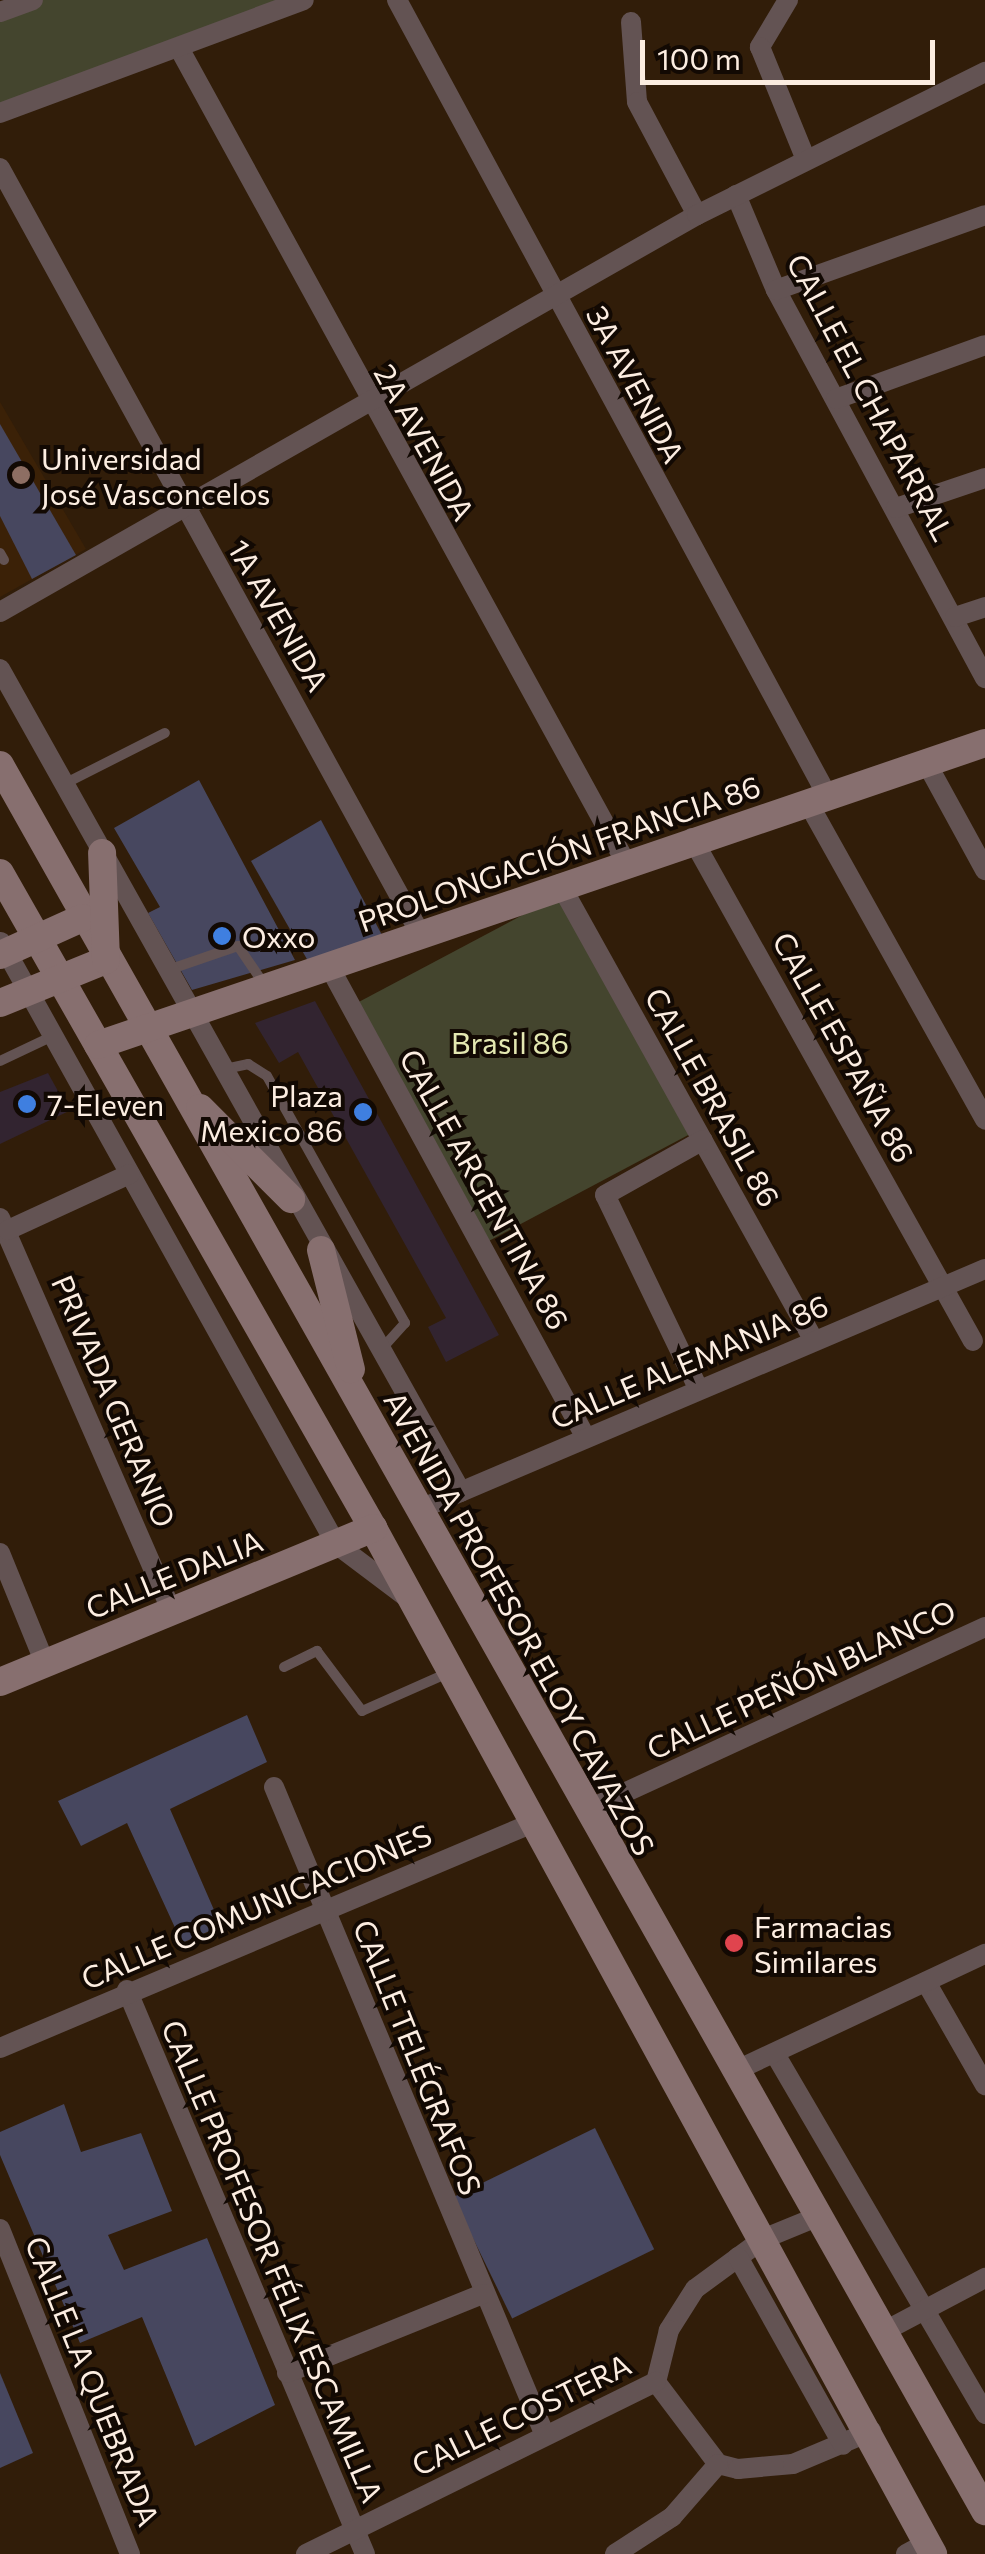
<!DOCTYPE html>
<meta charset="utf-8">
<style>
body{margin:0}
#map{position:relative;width:985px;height:2554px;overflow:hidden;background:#311d09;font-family:Commissioner,sans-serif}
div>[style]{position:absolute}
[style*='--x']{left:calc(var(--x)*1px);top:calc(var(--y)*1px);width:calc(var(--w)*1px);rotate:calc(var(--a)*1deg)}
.commercial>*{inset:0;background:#322430}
.built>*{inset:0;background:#3b2107}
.green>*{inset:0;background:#44452e;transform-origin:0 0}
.building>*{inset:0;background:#47475f;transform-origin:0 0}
.lane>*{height:10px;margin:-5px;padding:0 5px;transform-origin:5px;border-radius:5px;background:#635353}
.street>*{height:20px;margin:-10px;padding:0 10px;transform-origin:10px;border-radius:10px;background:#635353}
.secondary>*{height:28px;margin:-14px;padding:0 14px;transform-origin:14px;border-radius:14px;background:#876f6f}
.dots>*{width:28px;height:28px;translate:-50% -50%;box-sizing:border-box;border:5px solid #120903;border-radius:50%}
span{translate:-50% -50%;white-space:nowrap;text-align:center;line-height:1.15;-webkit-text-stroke:8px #120903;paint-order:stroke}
.street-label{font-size:30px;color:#fcede1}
.poi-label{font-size:30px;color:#fcede1}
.left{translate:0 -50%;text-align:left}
.right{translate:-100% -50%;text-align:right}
.park-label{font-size:30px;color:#e4e8b1}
.scale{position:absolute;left:640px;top:40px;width:295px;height:45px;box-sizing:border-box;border:5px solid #fcede1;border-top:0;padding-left:12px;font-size:30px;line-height:35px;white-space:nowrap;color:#fcede1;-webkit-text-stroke:8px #120903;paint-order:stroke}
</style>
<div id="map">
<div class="commercial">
<i style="clip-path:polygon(315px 1001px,499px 1335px,446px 1362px,428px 1327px,446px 1318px,298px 1052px,279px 1063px,255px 1023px)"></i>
<i style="clip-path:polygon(48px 1073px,69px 1111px,0 1144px,0 1092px)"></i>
</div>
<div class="built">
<i style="clip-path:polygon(0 402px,86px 549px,0 597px)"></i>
</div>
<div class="green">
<i style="clip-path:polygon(28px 0,312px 0,0 114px,0 10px)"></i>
<i style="left:562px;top:894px;width:272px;height:235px;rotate:62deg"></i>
</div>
<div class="building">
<i style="clip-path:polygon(0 424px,76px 555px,32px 579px,0 516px)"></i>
<i style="clip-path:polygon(199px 780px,295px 960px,192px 990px,148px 913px,160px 907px,114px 828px)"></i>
<i style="clip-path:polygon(321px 820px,383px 937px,308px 961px,251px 861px)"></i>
<i style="clip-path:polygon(247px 1715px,267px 1762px,170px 1809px,221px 1926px,182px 1943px,127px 1823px,81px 1846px,58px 1801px)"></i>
<i style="clip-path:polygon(64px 2104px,81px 2152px,141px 2133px,172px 2211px,108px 2235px,124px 2270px,207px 2238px,275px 2405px,195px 2446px,142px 2317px,80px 2343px,0 2155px,0 2132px)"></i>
<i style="left:595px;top:2128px;width:135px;height:158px;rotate:64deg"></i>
<i style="clip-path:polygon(0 2373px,33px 2453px,0 2468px)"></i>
</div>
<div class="lane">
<i style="--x:0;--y:553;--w:8;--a:60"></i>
<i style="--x:64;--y:784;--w:113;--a:-26.8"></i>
<i style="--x:168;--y:970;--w:74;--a:-18.9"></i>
<i style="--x:238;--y:946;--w:46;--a:55.6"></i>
<i style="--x:0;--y:1061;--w:59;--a:-25.3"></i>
<i style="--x:225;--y:1069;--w:24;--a:-12"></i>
<i style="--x:248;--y:1064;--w:22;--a:32"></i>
<i style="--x:267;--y:1076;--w:283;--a:60.8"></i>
<i style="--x:405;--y:1323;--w:38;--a:132"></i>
<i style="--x:284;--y:1667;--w:37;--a:-26"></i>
<i style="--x:317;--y:1651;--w:75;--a:53.1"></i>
<i style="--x:362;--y:1711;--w:96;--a:-23.9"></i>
</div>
<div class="street">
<i style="--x:397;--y:0;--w:904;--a:61.59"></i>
<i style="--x:788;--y:0;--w:55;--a:120.8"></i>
<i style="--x:760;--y:47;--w:119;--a:67.8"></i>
<i style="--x:0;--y:12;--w:35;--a:-20"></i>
<i style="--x:631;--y:22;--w:80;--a:85.7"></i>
<i style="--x:637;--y:102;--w:128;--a:62"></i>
<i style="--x:179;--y:48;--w:927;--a:61.25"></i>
<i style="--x:0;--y:113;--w:324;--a:-20.4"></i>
<i style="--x:0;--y:168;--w:875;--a:61.24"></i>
<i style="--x:736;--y:195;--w:103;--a:67.2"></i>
<i style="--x:776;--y:290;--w:441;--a:61.7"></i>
<i style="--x:776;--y:290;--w:222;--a:-19.7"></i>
<i style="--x:836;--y:399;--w:158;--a:-19.9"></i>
<i style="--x:896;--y:508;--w:94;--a:-18.6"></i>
<i style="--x:0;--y:612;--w:802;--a:-29.67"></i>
<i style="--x:697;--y:215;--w:322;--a:-26.4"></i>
<i style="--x:955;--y:617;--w:32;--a:-18"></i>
<i style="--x:0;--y:669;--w:943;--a:60.74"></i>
<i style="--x:927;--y:764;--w:121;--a:61.3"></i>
<i style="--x:807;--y:801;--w:365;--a:60.8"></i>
<i style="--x:692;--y:838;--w:576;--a:60.81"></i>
<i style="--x:560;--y:884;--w:521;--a:60.92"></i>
<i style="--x:1;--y:942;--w:689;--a:60.91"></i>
<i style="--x:336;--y:1544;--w:91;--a:37"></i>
<i style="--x:330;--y:968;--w:535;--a:61.42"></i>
<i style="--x:0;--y:1218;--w:428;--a:66.4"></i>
<i style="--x:8;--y:1230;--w:134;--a:-24.7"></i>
<i style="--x:698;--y:1388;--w:214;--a:-115.7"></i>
<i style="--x:605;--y:1195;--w:112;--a:-29.3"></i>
<i style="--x:418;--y:1510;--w:616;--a:-23.03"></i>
<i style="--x:0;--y:1553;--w:119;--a:67.8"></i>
<i style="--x:274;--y:1787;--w:700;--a:67.32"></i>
<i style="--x:587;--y:1810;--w:438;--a:-24.7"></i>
<i style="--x:926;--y:1982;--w:119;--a:60.2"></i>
<i style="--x:127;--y:1990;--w:612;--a:67.12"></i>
<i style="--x:0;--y:2048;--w:581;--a:-22.9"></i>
<i style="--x:775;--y:2054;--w:417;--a:59.7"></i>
<i style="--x:737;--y:2070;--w:274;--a:-25.1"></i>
<i style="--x:819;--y:2216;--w:61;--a:157.7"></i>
<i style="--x:763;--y:2239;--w:84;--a:143.7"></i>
<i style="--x:695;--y:2289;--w:49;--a:122.4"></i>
<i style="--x:669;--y:2330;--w:54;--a:104"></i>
<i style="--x:656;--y:2382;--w:103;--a:52.9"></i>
<i style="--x:718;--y:2464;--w:21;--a:14"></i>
<i style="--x:738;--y:2469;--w:55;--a:-5.2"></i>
<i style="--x:793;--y:2464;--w:85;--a:-22.9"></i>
<i style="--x:0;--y:2229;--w:350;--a:68.2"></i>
<i style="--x:738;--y:2257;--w:215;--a:60.8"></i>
<i style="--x:881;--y:2333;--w:118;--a:-27.9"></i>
<i style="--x:287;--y:2373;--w:211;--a:-22"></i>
<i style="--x:306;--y:2554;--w:390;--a:-26.2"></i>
<i style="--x:615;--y:2554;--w:68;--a:-33"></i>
<i style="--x:672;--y:2517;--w:70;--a:-49"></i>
<i style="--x:906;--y:2554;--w:24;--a:-28"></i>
</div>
<div class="secondary">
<i style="--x:0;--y:765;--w:2005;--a:60.57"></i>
<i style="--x:0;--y:873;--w:754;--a:60.34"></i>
<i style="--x:373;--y:1528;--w:1169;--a:61.37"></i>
<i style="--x:0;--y:955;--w:90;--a:-24.3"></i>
<i style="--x:0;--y:1003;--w:114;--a:-22.1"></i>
<i style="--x:106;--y:960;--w:107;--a:-92.1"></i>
<i style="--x:98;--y:1045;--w:937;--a:-18.8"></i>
<i style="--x:200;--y:1108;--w:129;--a:45"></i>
<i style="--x:321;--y:1250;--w:123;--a:75.9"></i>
<i style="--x:0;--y:1682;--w:404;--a:-22.4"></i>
</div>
<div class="dots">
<i style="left:21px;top:475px;background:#8d6e63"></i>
<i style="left:222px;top:936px;background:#3f7fe0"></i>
<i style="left:27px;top:1104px;background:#3f7fe0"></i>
<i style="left:363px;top:1112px;background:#3f7fe0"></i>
<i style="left:734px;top:1943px;background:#e0444e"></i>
</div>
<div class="street-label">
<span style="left:636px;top:384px;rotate:62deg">3A AVENIDA</span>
<span style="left:871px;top:397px;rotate:62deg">CALLE EL CHAPARRAL</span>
<span style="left:425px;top:442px;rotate:61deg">2A AVENIDA</span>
<span style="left:279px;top:615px;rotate:60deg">1A AVENIDA</span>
<span style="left:559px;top:853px;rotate:-19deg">PROLONGACIÓN FRANCIA 86</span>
<span style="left:844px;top:1047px;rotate:61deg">CALLE ESPAÑA 86</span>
<span style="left:713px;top:1097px;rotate:61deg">CALLE BRASIL 86</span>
<span style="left:485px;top:1189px;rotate:61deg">CALLE ARGENTINA 86</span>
<span style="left:689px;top:1361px;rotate:-23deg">CALLE ALEMANIA 86</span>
<span style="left:114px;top:1401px;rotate:67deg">PRIVADA GERANIO</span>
<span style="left:174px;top:1574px;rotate:-22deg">CALLE DALIA</span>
<span style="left:520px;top:1623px;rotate:61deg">AVENIDA PROFESOR ELOY CAVAZOS</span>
<span style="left:801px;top:1679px;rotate:-25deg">CALLE PEÑÓN BLANCO</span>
<span style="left:256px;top:1906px;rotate:-23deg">CALLE COMUNICACIONES</span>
<span style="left:418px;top:2057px;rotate:68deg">CALLE TELÉGRAFOS</span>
<span style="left:273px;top:2261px;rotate:67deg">CALLE PROFESOR FÉLIX ESCAMILLA</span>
<span style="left:93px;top:2381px;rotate:68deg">CALLE LA QUEBRADA</span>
<span style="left:521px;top:2414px;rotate:-26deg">CALLE COSTERA</span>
</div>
<div class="poi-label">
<span class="left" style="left:41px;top:475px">Universidad<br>José Vasconcelos</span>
<span class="left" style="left:242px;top:936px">Oxxo</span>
<span class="right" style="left:343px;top:1112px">Plaza<br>Mexico 86</span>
<span class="left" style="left:47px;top:1104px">7-Eleven</span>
<span class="left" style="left:754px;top:1943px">Farmacias<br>Similares</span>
</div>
<div class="park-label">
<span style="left:510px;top:1042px">Brasil 86</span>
</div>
<div class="scale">100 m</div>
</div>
